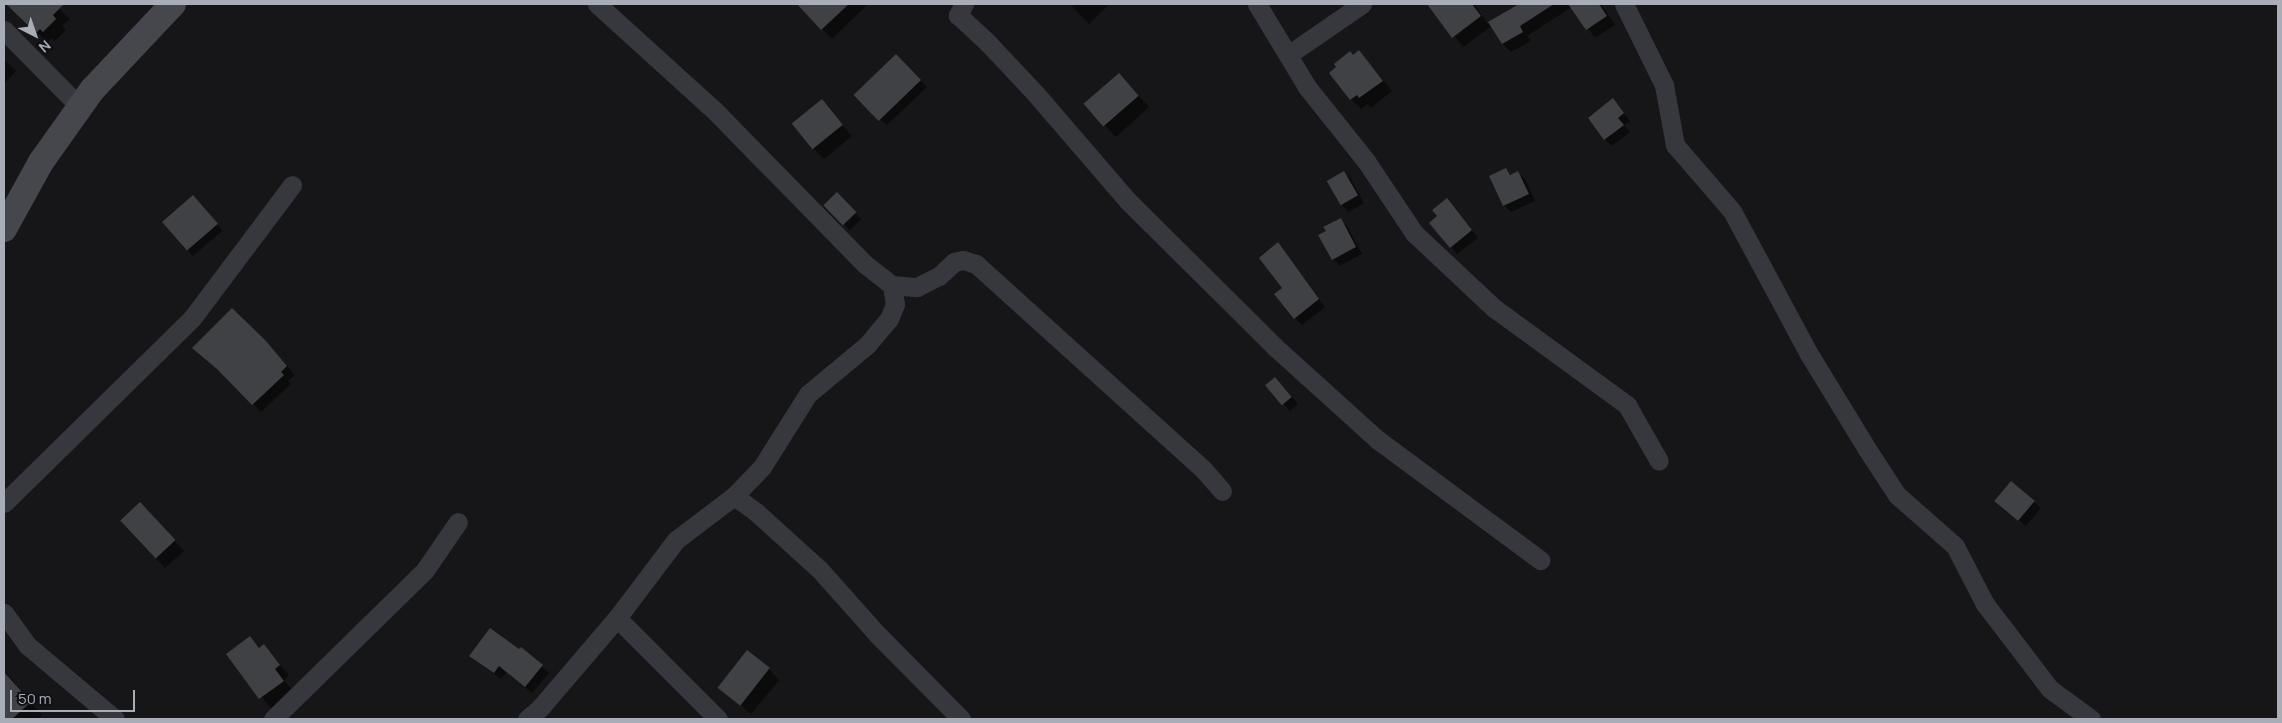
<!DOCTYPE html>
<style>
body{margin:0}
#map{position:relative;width:2282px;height:723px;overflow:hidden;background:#161618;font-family:Manrope,sans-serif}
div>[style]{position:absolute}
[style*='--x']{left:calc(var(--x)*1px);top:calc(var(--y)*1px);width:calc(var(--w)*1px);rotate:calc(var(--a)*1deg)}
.shadow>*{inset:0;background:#0007;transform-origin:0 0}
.building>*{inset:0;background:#404145;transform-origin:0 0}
.minor>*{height:19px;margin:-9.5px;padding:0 9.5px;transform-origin:9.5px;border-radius:9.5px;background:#37383d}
.secondary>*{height:26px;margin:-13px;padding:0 13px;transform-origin:13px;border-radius:13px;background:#45474d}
span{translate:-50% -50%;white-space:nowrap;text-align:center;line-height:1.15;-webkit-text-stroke:4px #111113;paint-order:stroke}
.frame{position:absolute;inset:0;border:5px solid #a8adb8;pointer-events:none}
.north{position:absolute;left:10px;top:10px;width:50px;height:50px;-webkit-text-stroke:4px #111113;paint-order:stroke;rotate:139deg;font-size:14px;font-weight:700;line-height:20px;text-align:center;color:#a8adb8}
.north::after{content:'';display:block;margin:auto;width:18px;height:22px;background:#a8adb8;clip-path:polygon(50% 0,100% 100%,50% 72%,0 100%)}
.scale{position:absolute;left:10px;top:690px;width:125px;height:22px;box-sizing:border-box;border:2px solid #a8adb8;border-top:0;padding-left:6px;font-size:15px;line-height:18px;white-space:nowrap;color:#a8adb8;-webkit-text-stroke:4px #111113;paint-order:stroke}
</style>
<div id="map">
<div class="shadow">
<i style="clip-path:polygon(8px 4px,54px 4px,70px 19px,62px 26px,66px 30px,55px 41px,51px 38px,47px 42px)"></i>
<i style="clip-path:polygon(798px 4px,868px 4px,832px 39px)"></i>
<i style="clip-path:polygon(1070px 4px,1110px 4px,1089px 24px)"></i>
<i style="clip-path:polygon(1429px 4px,1474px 4px,1488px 24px,1521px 4px,1601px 4px,1615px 25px,1595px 38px,1572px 7px,1527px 36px,1531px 41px,1511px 52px,1503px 44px,1492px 26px,1463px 47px)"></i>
<i style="clip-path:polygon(1359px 52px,1392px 91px,1371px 108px,1368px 104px,1361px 109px,1351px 99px)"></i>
<i style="clip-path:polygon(896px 55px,927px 87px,887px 125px,862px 102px)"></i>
<i style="clip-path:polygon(4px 59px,16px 71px,4px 84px)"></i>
<i style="clip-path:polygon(1129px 85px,1149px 107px,1116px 137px,1086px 105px)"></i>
<i style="clip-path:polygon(1613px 100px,1630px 121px,1624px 125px,1630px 132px,1612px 146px,1605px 139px)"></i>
<i style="clip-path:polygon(822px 101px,852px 136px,824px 159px,814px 149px)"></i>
<i style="clip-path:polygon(1506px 170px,1512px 175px,1518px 173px,1525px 179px,1535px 201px,1511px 212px,1504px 205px)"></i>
<i style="clip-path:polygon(1344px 172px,1351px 179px,1364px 203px,1349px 212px,1342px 205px)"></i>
<i style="left:837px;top:194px;width:35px;height:16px;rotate:46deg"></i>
<i style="left:200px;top:204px;width:35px;height:39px;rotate:50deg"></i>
<i style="clip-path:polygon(1454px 207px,1478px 238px,1457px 254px,1451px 247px,1439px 216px)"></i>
<i style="clip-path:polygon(1340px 219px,1347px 226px,1362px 254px,1340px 266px,1333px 259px)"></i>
<i style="clip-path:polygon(1278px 244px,1325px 307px,1302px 325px,1295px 318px,1284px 288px)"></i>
<i style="clip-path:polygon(194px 348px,274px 351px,295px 375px,288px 381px,291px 384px,261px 412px,225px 375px)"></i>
<i style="clip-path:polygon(1267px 385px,1282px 385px,1298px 404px,1290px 411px)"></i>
<i style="clip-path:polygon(2034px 502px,2041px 508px,2026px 526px,2003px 508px)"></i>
<i style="clip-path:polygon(150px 514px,184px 551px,165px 568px,121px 520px)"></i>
<i style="clip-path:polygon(250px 637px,260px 648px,264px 646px,289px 675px,284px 680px,293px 691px,271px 708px,227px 654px)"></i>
<i style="clip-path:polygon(521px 648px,549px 673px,532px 693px,507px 672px,501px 679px,471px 656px,519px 650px)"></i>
<i style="clip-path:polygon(769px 669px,779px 680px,751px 714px,719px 686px)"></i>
<i style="clip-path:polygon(4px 670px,42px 715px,38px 719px,4px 719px)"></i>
</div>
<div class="building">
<i style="clip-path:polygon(6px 4px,64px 4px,53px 15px,56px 19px,43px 32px,40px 29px,36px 33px)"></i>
<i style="clip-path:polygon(797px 4px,849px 4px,821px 30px)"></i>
<i style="clip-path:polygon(1427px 4px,1472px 4px,1481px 16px,1452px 38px)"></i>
<i style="clip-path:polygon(1519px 4px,1554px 4px,1520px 26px,1523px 32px,1502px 44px,1488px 22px)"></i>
<i style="clip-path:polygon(1568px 4px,1599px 4px,1607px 16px,1586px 30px)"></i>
<i style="clip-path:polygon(1359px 50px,1383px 81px,1359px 98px,1357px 95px,1350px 100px,1329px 73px,1336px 67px,1334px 64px,1350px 51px,1353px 55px)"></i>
<i style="left:896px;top:54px;width:36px;height:59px;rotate:46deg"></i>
<i style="left:1119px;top:73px;width:30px;height:47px;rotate:49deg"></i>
<i style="clip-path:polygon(1613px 98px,1624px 113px,1618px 118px,1624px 125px,1604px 140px,1588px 118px)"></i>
<i style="left:822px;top:99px;width:33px;height:39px;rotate:51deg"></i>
<i style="clip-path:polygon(1506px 168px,1510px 175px,1518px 171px,1529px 194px,1503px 206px,1489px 176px)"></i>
<i style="left:1344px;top:171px;width:28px;height:20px;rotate:60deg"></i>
<i style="left:837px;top:192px;width:28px;height:19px;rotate:46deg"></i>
<i style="left:193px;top:195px;width:38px;height:41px;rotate:49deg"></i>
<i style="clip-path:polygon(1447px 198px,1472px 230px,1450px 248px,1429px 223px,1437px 216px,1432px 210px)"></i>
<i style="clip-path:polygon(1341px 218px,1356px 247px,1332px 260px,1318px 235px,1326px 231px,1323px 227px)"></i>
<i style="clip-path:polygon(1278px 242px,1319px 299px,1294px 319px,1274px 294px,1282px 288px,1259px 258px)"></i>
<i style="clip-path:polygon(232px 308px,266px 341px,287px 366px,281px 372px,284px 375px,252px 405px,217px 369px,192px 348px)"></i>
<i style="left:1275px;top:377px;width:26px;height:13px;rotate:50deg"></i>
<i style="left:2011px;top:481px;width:31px;height:26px;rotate:40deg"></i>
<i style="left:140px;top:502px;width:52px;height:27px;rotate:47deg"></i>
<i style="clip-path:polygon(490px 628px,519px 649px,521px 647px,543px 665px,525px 687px,499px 666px,494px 673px,469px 656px)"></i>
<i style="clip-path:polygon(250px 636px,259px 648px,264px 644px,280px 665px,275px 669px,284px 681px,259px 699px,226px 654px)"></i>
<i style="left:747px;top:650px;width:29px;height:48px;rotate:38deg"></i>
<i style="clip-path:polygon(4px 672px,31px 702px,12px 719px,4px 719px)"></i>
</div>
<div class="minor">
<i style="--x:597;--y:4;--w:158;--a:42.2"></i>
<i style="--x:714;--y:110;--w:217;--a:45.6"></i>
<i style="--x:866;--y:265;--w:33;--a:38"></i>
<i style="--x:892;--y:285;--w:25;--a:5"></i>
<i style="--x:917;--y:287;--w:25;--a:-27"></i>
<i style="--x:939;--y:276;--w:21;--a:-43"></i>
<i style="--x:954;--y:262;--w:9;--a:-13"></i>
<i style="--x:963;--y:260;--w:14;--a:17"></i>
<i style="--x:976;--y:264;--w:306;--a:42.1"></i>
<i style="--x:1203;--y:469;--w:29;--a:49"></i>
<i style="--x:964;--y:4;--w:13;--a:119"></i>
<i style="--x:958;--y:15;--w:40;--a:43"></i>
<i style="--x:987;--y:42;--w:70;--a:46.7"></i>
<i style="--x:1035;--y:93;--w:143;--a:49.3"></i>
<i style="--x:1128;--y:201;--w:207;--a:44.8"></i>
<i style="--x:1275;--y:347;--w:139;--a:42.1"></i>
<i style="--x:1378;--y:440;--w:202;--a:36.5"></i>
<i style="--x:1257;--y:4;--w:97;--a:58.9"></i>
<i style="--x:1307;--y:87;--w:95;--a:51.4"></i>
<i style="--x:1366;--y:161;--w:87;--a:56.3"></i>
<i style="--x:1414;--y:233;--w:110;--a:43.2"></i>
<i style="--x:1494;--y:308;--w:165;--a:36.1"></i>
<i style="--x:1627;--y:405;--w:64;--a:60.3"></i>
<i style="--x:1624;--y:4;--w:90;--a:63.7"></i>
<i style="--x:1664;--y:85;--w:61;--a:79.6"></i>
<i style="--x:1675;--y:145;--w:87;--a:49.2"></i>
<i style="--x:1732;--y:211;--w:162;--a:61.7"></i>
<i style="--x:1809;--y:354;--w:111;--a:58.6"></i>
<i style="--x:1867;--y:449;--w:55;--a:56.9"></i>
<i style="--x:1897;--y:495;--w:77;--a:41.3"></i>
<i style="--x:1955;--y:546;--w:65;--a:62.7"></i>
<i style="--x:1985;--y:604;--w:107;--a:52.6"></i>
<i style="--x:2050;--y:689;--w:51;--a:36.2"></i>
<i style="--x:4;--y:30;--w:108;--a:45.4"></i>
<i style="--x:1288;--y:55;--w:90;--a:-34.6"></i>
<i style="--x:734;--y:496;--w:40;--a:-46"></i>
<i style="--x:762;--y:467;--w:86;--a:-57.8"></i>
<i style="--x:808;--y:394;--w:77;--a:-39.7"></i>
<i style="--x:867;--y:345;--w:34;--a:-50"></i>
<i style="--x:889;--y:319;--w:16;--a:-68"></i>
<i style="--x:895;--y:304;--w:19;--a:-99"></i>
<i style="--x:4;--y:503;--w:265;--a:-44.5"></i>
<i style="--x:193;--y:317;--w:165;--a:-53.1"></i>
<i style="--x:4;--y:613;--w:39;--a:54"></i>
<i style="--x:27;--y:645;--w:115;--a:40.1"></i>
<i style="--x:617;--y:618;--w:143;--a:45"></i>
<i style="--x:273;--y:719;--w:213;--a:-44.4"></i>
<i style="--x:425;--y:570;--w:58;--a:-55.5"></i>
<i style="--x:527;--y:719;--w:17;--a:-40"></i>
<i style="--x:540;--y:708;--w:118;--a:-49.5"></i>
<i style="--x:617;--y:618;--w:98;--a:-52.9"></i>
<i style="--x:676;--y:540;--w:73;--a:-37.2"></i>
<i style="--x:734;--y:496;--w:27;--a:36"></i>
<i style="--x:756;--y:512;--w:86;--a:42.2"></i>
<i style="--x:820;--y:570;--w:87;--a:48.3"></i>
<i style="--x:878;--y:635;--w:118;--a:45.3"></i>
</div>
<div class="secondary">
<i style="--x:4;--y:229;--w:77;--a:-61.1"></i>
<i style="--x:41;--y:162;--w:88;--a:-54.7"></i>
<i style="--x:92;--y:90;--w:118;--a:-46.7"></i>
</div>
<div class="frame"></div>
<div class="north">N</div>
<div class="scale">50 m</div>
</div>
